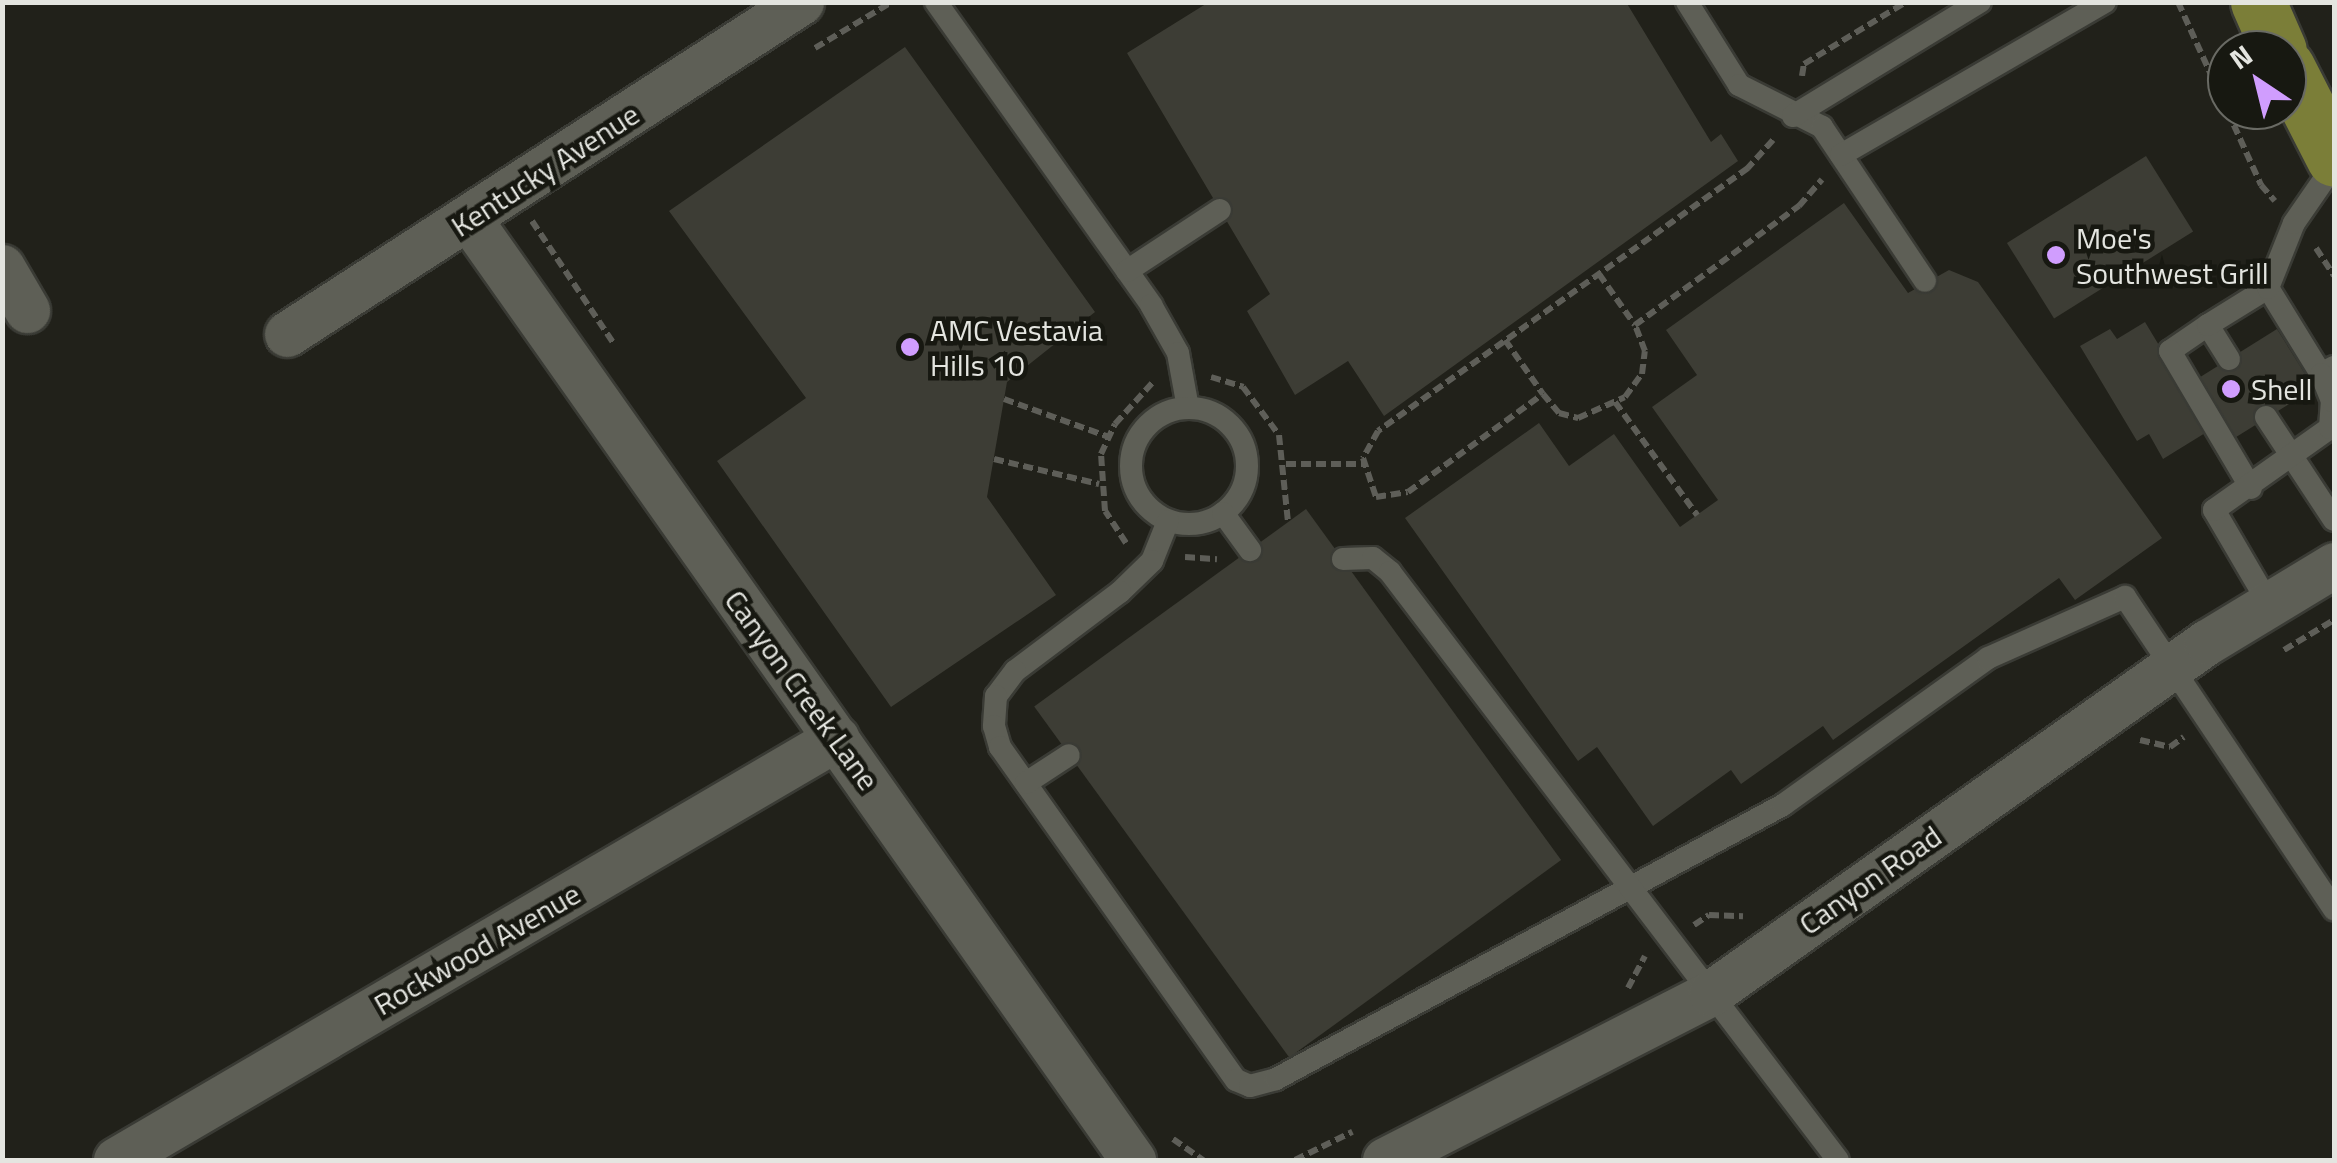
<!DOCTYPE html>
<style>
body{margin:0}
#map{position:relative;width:2337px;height:1163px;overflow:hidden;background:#21211a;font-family:"Titillium Web",sans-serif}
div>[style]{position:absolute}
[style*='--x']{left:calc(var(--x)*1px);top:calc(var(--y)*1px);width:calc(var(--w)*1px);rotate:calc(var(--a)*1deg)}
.building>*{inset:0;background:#3d3d35;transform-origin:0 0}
.path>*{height:6px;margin-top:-3px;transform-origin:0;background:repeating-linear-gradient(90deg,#5e5e58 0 10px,transparent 0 15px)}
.roads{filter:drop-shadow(2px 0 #3a3b35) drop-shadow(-2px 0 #3a3b35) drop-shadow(0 2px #3a3b35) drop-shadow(0 -2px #3a3b35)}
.service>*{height:22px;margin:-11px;padding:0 11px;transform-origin:11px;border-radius:11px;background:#5e5f56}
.service>.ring{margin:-11px;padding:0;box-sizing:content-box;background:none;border:22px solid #5e5f56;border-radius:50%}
.minor>*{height:45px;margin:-22.5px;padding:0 22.5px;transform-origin:22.5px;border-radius:22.5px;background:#5e5f56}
.primary>*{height:55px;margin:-27.5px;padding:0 27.5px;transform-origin:27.5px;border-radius:27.5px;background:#7b7e38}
.dots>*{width:28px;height:28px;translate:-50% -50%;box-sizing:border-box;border:5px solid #171811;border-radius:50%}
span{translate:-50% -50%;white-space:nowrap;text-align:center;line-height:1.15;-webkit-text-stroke:9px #171811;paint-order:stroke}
.street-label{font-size:30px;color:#e4e5e0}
.poi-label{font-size:30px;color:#e4e5e0}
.left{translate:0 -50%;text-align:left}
.frame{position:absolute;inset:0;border:5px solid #e4e5e0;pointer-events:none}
.north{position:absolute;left:2207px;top:30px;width:100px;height:100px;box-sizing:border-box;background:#171811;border:2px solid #696a64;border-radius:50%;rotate:325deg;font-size:28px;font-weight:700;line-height:40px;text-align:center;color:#e4e5e0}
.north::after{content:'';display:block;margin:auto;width:35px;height:45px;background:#d09dfe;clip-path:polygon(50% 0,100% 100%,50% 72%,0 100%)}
</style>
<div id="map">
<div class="building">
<i style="clip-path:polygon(1209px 2px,1626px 2px,1711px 142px,1721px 134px,1738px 161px,1384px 416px,1348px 361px,1295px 395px,1247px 311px,1270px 294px,1127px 53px)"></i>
<i style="clip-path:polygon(905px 47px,1095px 312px,1007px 382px,987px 497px,1056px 595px,891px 707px,717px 461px,806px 398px,669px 211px)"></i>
<i style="left:2146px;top:156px;width:89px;height:164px;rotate:58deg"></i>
<i style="clip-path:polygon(1844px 203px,1908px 293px,1949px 270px,1978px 282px,2162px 538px,2075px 600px,2059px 578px,1833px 740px,1823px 726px,1741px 784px,1731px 770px,1653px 826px,1597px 747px,1578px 761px,1405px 518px,1539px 423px,1569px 466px,1614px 434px,1680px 527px,1718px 500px,1652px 407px,1697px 375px,1666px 330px)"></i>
<i style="clip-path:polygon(2145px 322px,2210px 430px,2163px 459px,2149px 434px,2137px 441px,2080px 346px,2110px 329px,2117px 339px)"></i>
<i style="left:2277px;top:329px;width:70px;height:99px;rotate:58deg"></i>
<i style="left:1306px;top:509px;width:434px;height:336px;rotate:54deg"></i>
</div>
<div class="path">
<i style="--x:2178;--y:2;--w:201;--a:65.6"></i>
<i style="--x:2261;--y:185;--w:21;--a:49"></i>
<i style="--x:815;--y:48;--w:90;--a:-30.9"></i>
<i style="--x:1802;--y:76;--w:12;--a:-81"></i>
<i style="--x:1804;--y:64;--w:119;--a:-31.3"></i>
<i style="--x:1773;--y:140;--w:38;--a:132"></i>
<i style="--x:1748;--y:168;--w:454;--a:144.6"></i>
<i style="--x:1378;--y:431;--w:31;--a:119"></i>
<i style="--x:1363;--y:458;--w:41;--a:71.6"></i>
<i style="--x:1376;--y:497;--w:32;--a:-9"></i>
<i style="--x:1408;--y:492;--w:167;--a:-36"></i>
<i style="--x:1543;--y:394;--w:25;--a:50"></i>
<i style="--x:1559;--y:413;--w:20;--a:15"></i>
<i style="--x:1578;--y:418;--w:51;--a:-24.1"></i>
<i style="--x:1625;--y:397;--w:29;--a:-54"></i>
<i style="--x:1642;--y:374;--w:23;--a:-83"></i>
<i style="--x:1645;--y:351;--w:28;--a:-111"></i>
<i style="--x:1635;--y:325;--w:203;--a:-36"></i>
<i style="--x:1799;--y:206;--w:35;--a:-49"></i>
<i style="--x:532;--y:221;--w:148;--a:56.3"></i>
<i style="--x:2316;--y:248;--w:33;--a:57"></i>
<i style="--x:1599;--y:274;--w:62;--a:54.8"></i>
<i style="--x:1505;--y:340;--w:66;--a:54.9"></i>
<i style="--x:1211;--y:377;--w:34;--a:17"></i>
<i style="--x:1243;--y:387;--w:60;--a:53.1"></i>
<i style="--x:1279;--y:435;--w:87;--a:84.1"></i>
<i style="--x:1004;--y:399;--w:112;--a:19.9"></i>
<i style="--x:1615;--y:402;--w:140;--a:54"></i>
<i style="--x:994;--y:459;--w:108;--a:13.4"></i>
<i style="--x:1286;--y:464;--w:77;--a:0"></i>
<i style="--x:1126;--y:543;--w:38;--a:-123"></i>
<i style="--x:1105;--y:511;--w:57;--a:-94"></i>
<i style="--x:1101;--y:454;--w:33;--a:-65"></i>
<i style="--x:1115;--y:424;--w:58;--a:-47.8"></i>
<i style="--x:1185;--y:557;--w:32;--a:4"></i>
<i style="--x:2284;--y:650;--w:58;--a:-31"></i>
<i style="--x:2140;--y:740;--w:31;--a:13"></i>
<i style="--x:2170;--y:747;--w:17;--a:-36"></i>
<i style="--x:1694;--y:925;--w:18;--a:-34"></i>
<i style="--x:1709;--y:915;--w:34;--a:2"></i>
<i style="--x:1628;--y:988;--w:36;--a:-62"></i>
<i style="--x:1173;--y:1139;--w:37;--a:35"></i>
<i style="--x:1295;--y:1160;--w:64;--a:-26.2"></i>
</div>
<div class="roads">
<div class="service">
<i style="--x:936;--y:2;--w:372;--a:54.6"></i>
<i style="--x:1151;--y:305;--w:55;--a:60.6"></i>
<i style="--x:1178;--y:353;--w:56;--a:79.7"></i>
<i style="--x:1687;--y:2;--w:98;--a:57.9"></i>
<i style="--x:1739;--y:85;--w:93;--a:26.8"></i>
<i style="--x:1822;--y:127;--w:185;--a:56.2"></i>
<i style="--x:1793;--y:116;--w:219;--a:-31.4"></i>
<i style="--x:1841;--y:155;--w:305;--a:-30.1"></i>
<i style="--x:1127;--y:271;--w:111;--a:-33.3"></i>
<i style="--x:2208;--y:325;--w:46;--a:145.6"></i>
<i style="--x:2170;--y:351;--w:159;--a:59.4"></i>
<i style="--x:2229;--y:359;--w:40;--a:-122"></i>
<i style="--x:2208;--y:325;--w:70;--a:-31.7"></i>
<i style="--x:2334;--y:367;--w:15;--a:152"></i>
<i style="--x:2321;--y:374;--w:101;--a:-121.6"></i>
<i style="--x:2268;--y:288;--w:70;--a:-68.2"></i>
<i style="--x:2294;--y:223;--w:70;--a:-55.4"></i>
<i class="ring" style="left:1131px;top:408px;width:94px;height:94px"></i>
<i style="--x:2266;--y:417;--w:123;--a:56.6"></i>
<i style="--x:1223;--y:513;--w:46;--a:53.9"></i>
<i style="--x:1168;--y:521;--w:43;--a:111.8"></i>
<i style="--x:1152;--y:561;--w:45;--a:135.9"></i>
<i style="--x:1120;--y:592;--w:131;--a:143"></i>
<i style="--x:1015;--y:671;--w:31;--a:127"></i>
<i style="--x:996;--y:696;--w:30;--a:94"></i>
<i style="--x:994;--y:726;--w:22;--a:74"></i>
<i style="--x:1000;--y:747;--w:408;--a:54.7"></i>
<i style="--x:1236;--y:1080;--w:15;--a:23"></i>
<i style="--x:1250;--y:1086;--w:27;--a:-15"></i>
<i style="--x:1276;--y:1079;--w:576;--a:-28.39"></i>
<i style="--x:1783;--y:805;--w:252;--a:-35.6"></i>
<i style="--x:1988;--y:658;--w:150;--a:-24"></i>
<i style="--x:2125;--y:597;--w:376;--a:56.2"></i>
<i style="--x:1343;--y:559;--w:30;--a:-2"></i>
<i style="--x:1373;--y:558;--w:22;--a:39"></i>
<i style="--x:1390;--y:572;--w:739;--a:52.7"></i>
<i style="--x:2269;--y:604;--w:109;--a:-120.3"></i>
<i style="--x:2214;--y:510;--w:142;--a:-35.3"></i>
<i style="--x:2330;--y:428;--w:27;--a:-86"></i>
<i style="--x:2332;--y:401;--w:29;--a:-112"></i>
<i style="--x:1026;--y:783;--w:51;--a:-33.1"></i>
</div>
<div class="minor">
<i style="--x:469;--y:219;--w:1152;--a:54.79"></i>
<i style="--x:2;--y:267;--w:50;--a:59.8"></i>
<i style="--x:287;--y:334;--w:612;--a:-32.86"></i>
<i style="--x:116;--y:1160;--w:835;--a:-30.34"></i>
<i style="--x:1385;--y:1160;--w:366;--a:-27.1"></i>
<i style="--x:1711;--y:993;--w:608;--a:-35.29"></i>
<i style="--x:2207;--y:642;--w:149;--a:-31.2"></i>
</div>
<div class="primary">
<i style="--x:2258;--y:2;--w:52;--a:66.4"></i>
<i style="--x:2287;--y:67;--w:103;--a:62.9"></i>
</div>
</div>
<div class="dots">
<i style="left:2056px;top:255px;background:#d09dfe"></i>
<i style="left:910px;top:347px;background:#d09dfe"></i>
<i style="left:2231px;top:389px;background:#d09dfe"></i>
</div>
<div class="street-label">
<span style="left:545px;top:170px;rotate:-33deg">Kentucky Avenue</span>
<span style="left:802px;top:690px;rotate:54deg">Canyon Creek Lane</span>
<span style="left:1870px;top:880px;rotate:-35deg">Canyon Road</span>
<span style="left:477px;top:949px;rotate:-30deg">Rockwood Avenue</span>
</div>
<div class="poi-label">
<span class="left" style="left:2076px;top:255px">Moe's<br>Southwest Grill</span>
<span class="left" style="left:930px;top:347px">AMC Vestavia<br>Hills 10</span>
<span class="left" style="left:2251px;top:389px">Shell</span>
</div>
<div class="frame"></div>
<div class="north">N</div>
</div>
